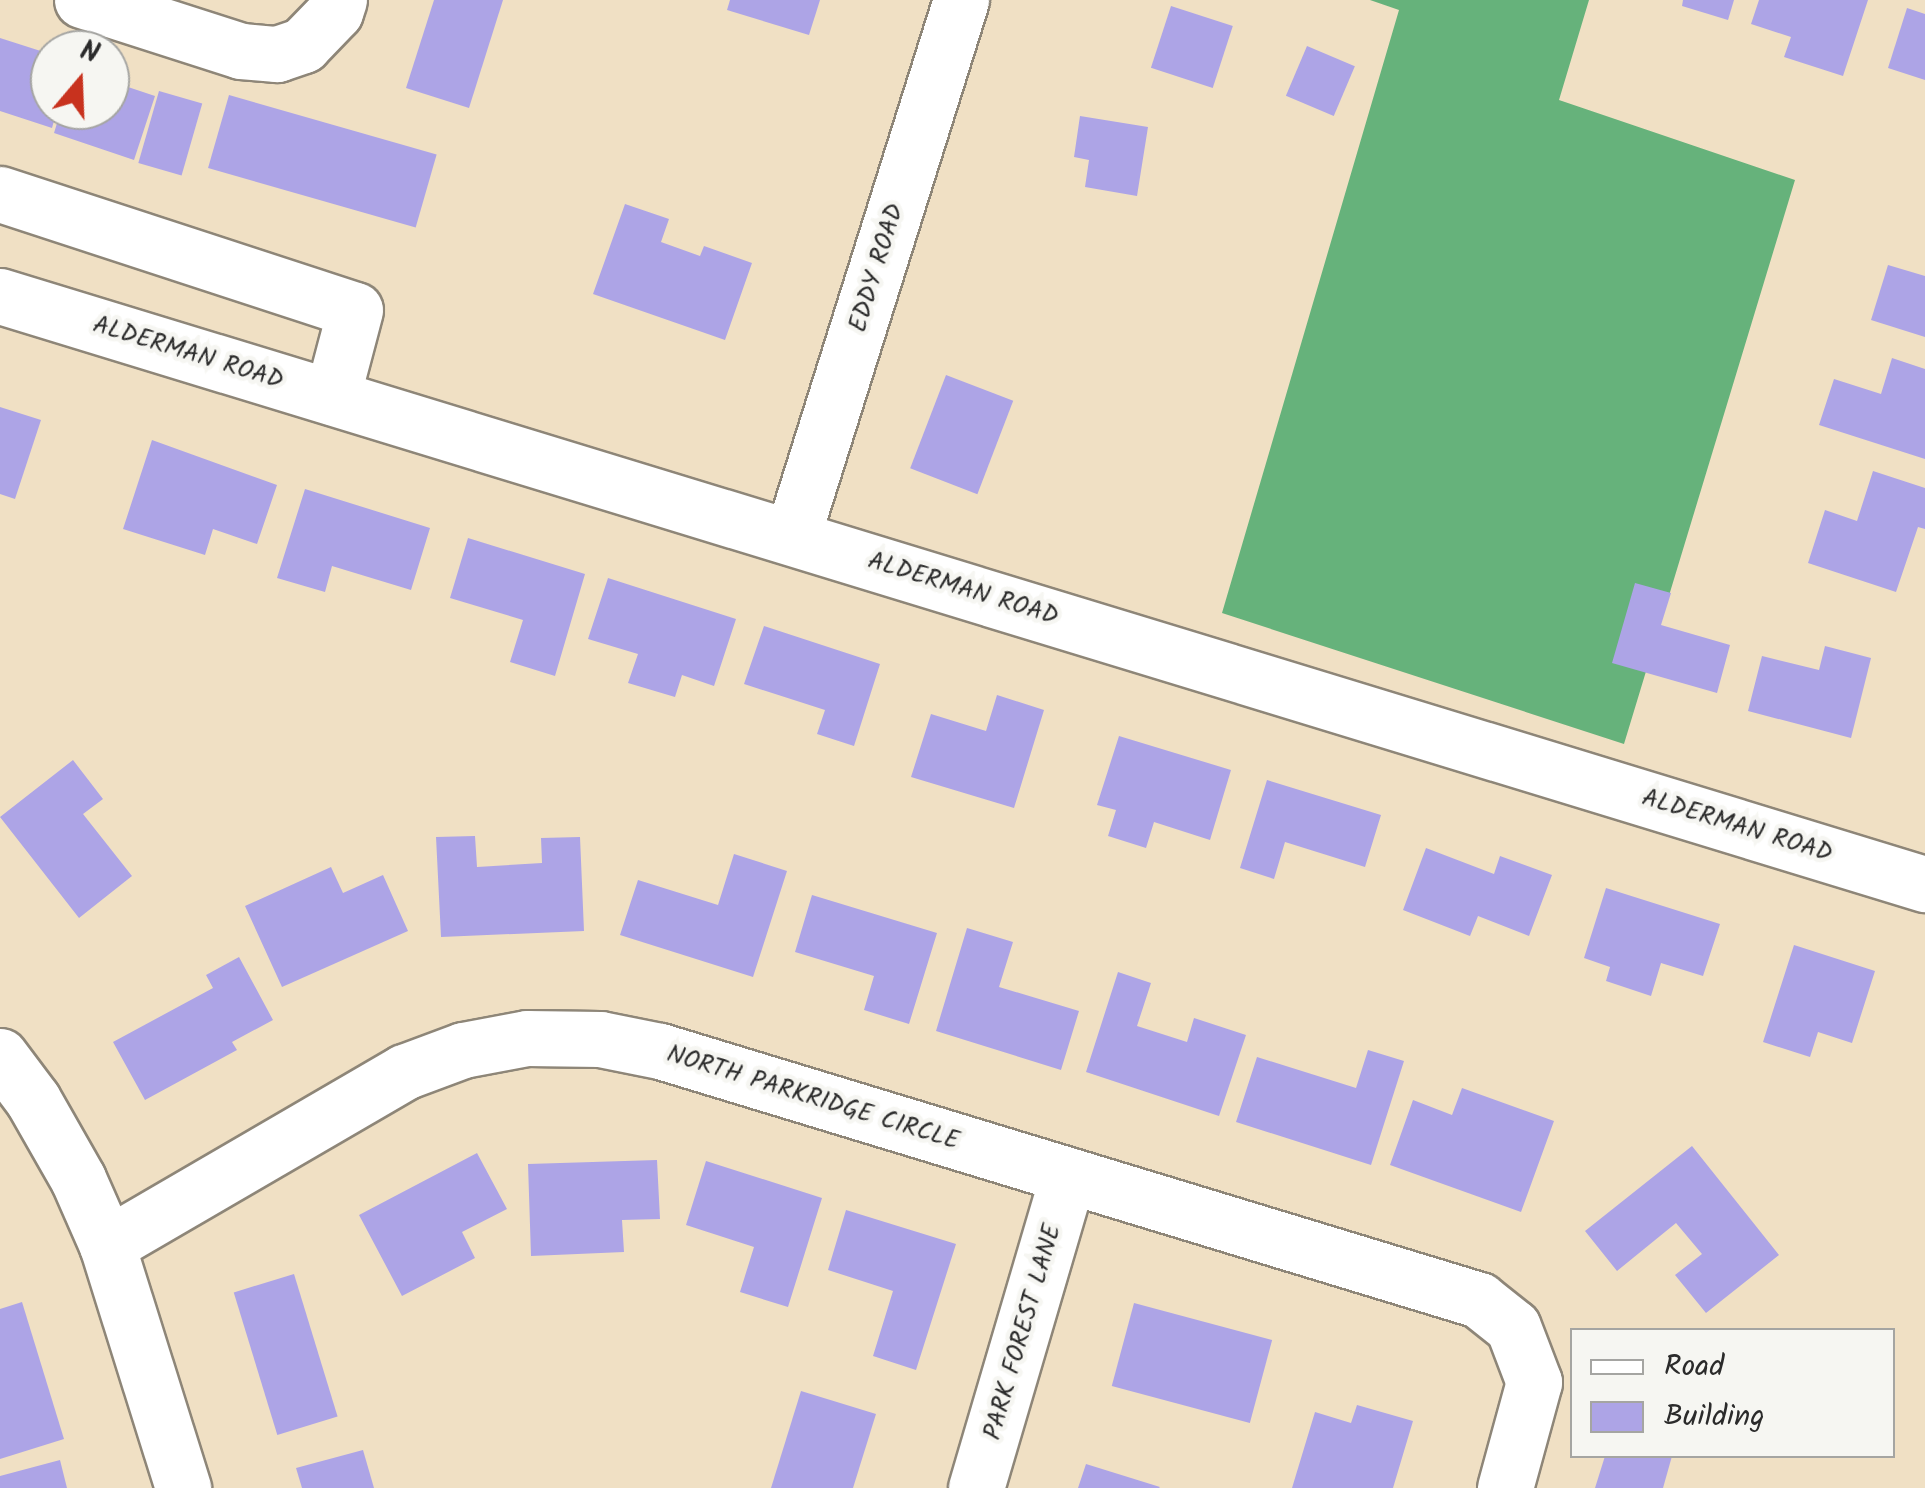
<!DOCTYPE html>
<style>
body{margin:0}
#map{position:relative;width:1925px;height:1488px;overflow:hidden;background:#f0e0c4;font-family:Kalam,sans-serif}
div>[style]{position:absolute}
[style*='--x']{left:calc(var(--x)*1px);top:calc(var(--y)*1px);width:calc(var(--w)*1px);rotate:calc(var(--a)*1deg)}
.forest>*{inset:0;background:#66b27b}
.building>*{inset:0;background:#ada4e6;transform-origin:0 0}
.roads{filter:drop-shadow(2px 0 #8e8678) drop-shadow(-2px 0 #8e8678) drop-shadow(0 2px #8e8678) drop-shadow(0 -2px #8e8678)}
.minor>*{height:55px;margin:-27.5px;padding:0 27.5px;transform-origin:27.5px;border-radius:27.5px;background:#fff}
span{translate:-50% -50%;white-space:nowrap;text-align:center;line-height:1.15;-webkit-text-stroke:9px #f6f6f2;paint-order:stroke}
.street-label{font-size:25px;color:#2b2b2b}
.legend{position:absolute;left:1570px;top:1328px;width:325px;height:130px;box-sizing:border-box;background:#f6f6f2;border:2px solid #a5a5a2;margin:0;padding:12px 18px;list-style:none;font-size:30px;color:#2b2b2b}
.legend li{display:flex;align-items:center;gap:20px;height:50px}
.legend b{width:50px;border:2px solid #a5a5a2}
.north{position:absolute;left:30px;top:30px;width:100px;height:100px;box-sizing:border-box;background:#f6f6f2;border:2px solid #a5a5a2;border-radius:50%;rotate:19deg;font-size:28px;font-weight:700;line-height:40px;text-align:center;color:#2b2b2b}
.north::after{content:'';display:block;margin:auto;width:35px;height:45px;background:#c8321e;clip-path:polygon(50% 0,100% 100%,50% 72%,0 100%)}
</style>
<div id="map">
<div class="forest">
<i style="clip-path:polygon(1370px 0,1589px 0,1559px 100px,1795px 180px,1624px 744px,1222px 613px,1399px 10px)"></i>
</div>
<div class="building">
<i style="clip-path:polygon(434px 0,503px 0,469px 108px,406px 88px)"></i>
<i style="clip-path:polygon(730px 0,820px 0,809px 35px,727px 10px)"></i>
<i style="clip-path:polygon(1683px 0,1734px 0,1728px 20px,1682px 6px)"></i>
<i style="clip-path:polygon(1759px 0,1868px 0,1843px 76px,1784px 57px,1791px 37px,1751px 24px)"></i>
<i style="left:1171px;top:6px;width:65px;height:65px;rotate:18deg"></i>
<i style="clip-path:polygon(1907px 8px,1925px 14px,1925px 80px,1888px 68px)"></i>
<i style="clip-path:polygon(0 38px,50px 54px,50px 110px,57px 110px,52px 128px,0 111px)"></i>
<i style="left:1307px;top:46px;width:52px;height:54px;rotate:23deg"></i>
<i style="clip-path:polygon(110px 81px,155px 96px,134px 160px,54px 133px,61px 110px,110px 110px)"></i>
<i style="left:159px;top:91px;width:45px;height:75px;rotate:16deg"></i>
<i style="left:229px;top:95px;width:216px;height:76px;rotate:16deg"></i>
<i style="clip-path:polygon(1080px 116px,1148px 127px,1137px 196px,1085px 187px,1089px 160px,1074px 157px)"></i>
<i style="clip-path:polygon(625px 204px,669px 219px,661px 242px,700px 256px,704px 246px,752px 263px,725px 340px,593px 294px)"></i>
<i style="clip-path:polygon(1888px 265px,1925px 276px,1925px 337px,1871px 320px)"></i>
<i style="clip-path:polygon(1892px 358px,1925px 369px,1925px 459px,1819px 425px,1834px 379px,1881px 394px)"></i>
<i style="left:946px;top:375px;width:72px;height:100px;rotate:21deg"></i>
<i style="clip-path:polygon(0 407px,41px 420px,15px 499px,0 494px)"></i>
<i style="clip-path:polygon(152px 440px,277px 485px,257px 544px,213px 529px,205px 555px,123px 529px)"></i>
<i style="clip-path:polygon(1873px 471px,1925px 488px,1925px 529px,1918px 527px,1896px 592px,1808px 563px,1825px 510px,1857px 521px)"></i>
<i style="clip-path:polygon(305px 489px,430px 528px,411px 590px,332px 566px,325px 592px,277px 578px)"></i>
<i style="clip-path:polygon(468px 538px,585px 574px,555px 676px,510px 662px,523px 620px,450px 598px)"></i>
<i style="clip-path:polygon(608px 578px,736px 619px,714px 686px,682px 675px,675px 697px,628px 683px,638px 654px,588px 639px)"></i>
<i style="clip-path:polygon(1635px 583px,1671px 593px,1661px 625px,1730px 645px,1717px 693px,1612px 663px)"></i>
<i style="clip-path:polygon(764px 626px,880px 664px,854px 746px,817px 734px,825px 710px,744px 684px)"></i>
<i style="clip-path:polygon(1825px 646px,1871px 658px,1851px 738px,1748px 711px,1762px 656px,1819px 670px)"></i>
<i style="clip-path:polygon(997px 695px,1044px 710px,1014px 808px,911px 777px,931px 714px,986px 731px)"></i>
<i style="clip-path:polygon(1119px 736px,1231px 770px,1210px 840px,1154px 822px,1146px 848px,1108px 836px,1116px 810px,1097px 805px)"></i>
<i style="clip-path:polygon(73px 760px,103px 799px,83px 814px,132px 876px,79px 918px,0 817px)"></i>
<i style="clip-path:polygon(1267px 780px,1381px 815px,1365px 867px,1285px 842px,1274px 879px,1240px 868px)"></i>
<i style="clip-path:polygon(475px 836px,477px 867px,542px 863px,541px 838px,580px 837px,584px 931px,441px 937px,436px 837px)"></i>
<i style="clip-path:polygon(1426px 848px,1494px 874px,1500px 856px,1552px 875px,1529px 936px,1478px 916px,1470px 936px,1403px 910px)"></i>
<i style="clip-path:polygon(734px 854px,787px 871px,753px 977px,620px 935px,638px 880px,718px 905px)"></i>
<i style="clip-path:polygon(331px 867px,343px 893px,383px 875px,408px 931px,282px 987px,245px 906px)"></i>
<i style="clip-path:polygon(1606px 888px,1720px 924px,1703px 976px,1661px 963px,1651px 996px,1606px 981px,1610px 967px,1584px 958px)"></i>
<i style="clip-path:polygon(812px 895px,937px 933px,909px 1024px,864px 1010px,874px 976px,795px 952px)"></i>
<i style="clip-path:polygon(967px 928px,1013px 942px,999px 987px,1079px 1011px,1061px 1070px,936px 1031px)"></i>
<i style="clip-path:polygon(1794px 945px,1875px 971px,1852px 1043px,1818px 1032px,1810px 1057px,1763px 1042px)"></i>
<i style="clip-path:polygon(239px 957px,273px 1020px,232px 1042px,237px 1050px,145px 1100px,113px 1042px,213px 988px,206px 975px)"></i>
<i style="clip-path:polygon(1118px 972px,1151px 983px,1137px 1026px,1187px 1042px,1194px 1018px,1246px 1035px,1219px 1116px,1086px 1072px)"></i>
<i style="clip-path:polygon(1368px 1050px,1404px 1061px,1371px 1165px,1236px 1122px,1257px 1057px,1356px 1088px)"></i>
<i style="clip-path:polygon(1462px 1088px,1554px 1121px,1521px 1212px,1390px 1165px,1413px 1100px,1452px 1115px)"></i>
<i style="clip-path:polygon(1692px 1146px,1779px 1255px,1706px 1313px,1675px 1275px,1702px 1254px,1676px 1223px,1617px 1271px,1585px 1231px)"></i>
<i style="clip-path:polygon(477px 1153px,507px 1209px,462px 1232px,475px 1258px,402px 1296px,359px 1215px)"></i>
<i style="clip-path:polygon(657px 1160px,660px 1219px,622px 1220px,624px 1252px,531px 1256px,528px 1164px)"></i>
<i style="clip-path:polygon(706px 1161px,822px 1198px,788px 1307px,740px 1292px,754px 1247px,686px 1225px)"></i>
<i style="clip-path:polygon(846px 1210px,956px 1244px,916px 1370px,873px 1356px,893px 1291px,828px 1270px)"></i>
<i style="left:294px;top:1274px;width:149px;height:63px;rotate:73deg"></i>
<i style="clip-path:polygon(22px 1302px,64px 1439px,0 1459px,0 1309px)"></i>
<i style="left:1134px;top:1303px;width:143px;height:86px;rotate:15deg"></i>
<i style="clip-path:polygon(801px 1391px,876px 1414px,853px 1488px,771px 1488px)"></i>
<i style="clip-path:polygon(1357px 1405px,1413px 1421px,1393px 1488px,1292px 1488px,1315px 1412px,1351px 1423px)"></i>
<i style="clip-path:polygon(363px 1450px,374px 1488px,302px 1488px,296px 1468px)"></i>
<i style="clip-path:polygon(1605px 1456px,1672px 1456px,1663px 1488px,1595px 1488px)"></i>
<i style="clip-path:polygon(60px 1460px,67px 1488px,0 1488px,0 1476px)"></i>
<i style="clip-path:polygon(1086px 1464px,1160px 1487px,1159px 1488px,1078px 1488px)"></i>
</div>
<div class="roads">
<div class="minor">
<i style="--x:82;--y:0;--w:167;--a:17.8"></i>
<i style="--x:241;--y:51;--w:36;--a:5"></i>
<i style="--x:277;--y:54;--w:28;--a:-19"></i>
<i style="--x:303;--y:45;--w:46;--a:-45.9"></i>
<i style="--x:335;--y:12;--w:13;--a:-72"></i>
<i style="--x:0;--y:194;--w:373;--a:18.1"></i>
<i style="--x:355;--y:310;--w:90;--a:104.8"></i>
<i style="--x:0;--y:296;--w:2013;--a:16.99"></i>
<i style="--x:792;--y:537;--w:563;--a:-72.53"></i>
<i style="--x:0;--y:1056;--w:55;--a:53.1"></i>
<i style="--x:33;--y:1100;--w:91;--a:60.3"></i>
<i style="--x:78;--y:1179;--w:72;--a:66.3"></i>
<i style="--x:107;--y:1245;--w:255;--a:72.6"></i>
<i style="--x:107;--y:1245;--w:344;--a:-30.2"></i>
<i style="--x:404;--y:1072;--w:63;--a:-20.4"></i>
<i style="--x:463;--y:1050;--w:65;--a:-10.6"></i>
<i style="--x:527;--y:1038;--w:73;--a:0.8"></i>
<i style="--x:600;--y:1039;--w:61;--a:11.3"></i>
<i style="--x:660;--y:1051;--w:856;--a:16.91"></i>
<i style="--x:1479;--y:1300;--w:43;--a:38.5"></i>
<i style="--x:1513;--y:1327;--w:59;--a:69.1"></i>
<i style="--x:1534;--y:1382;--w:110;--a:105.3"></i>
<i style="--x:976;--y:1488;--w:326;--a:-73.6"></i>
</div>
</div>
<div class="street-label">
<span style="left:877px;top:268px;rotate:-73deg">EDDY ROAD</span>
<span style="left:188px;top:353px;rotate:17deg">ALDERMAN ROAD</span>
<span style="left:963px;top:589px;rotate:17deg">ALDERMAN ROAD</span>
<span style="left:1737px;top:826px;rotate:17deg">ALDERMAN ROAD</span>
<span style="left:813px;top:1098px;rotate:17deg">NORTH PARKRIDGE CIRCLE</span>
<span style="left:1023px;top:1332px;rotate:-74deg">PARK FOREST LANE</span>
</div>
<ul class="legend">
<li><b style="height:12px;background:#fff"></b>Road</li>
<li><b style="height:28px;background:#ada4e6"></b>Building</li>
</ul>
<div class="north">N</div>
</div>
